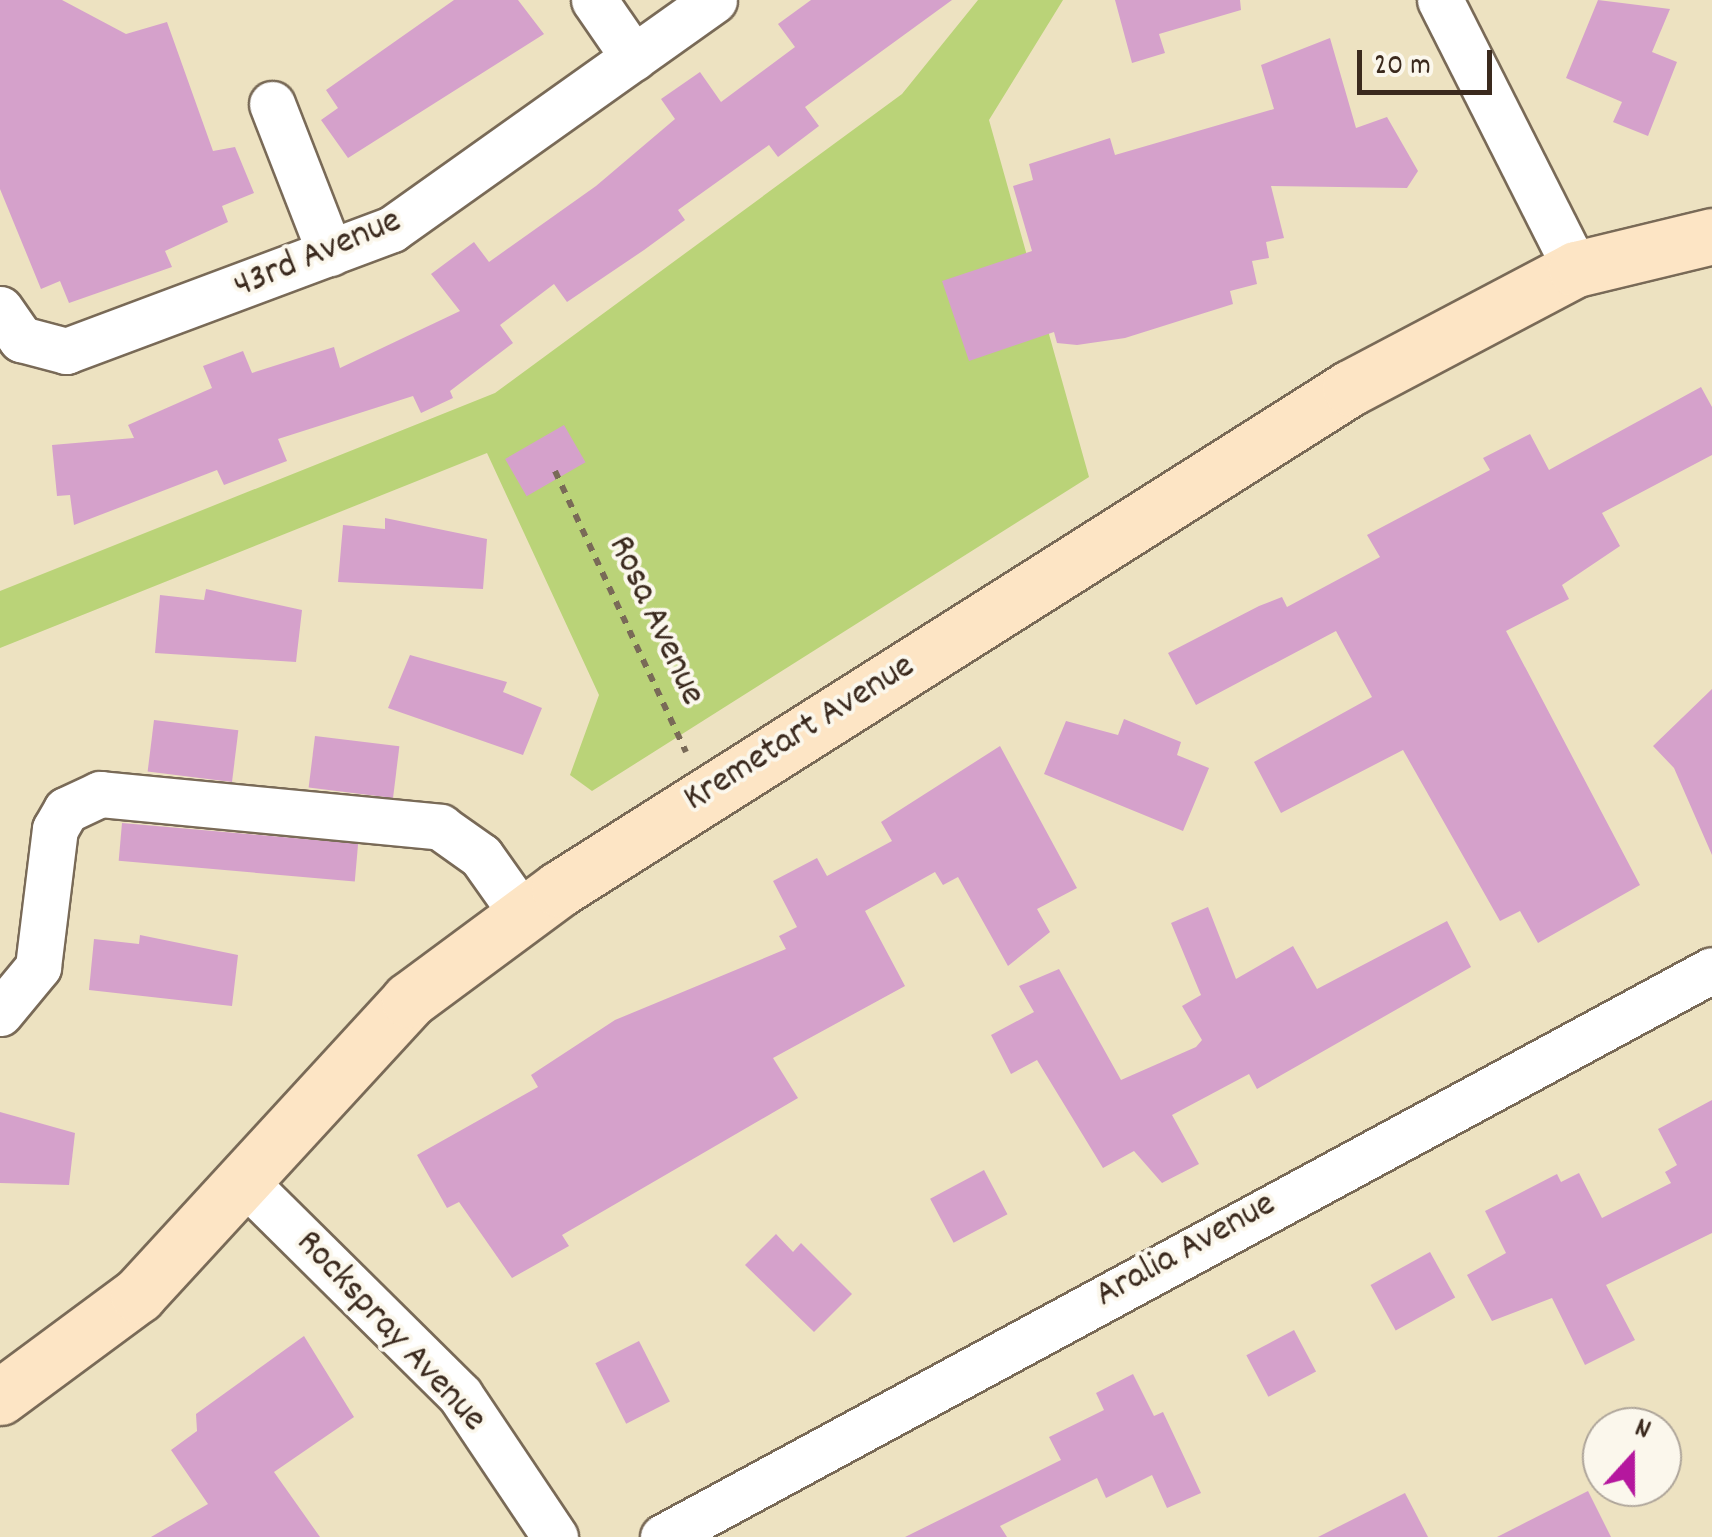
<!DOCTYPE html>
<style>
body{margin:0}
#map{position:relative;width:1712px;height:1537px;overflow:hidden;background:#ede2c1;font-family:Dekko,sans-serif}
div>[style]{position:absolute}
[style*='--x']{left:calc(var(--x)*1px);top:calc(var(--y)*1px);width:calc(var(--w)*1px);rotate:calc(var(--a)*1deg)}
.green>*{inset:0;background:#bad378}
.building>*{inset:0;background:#d5a1cb;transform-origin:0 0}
.path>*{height:6px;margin-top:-3px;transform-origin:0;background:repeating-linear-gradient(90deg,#796a57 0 8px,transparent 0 16px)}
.roads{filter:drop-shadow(2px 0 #796a57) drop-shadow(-2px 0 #796a57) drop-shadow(0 2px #796a57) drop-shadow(0 -2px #796a57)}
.street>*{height:45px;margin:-22.5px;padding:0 22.5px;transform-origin:22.5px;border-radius:22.5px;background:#fff}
.secondary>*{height:55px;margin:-27.5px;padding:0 27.5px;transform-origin:27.5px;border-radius:27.5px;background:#fde5c5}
span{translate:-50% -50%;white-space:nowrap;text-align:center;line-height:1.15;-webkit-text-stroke:8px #fbf7ec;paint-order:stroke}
.street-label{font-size:38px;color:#3b2a1e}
.north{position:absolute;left:1582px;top:1407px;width:100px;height:100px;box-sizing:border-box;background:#fbf7ec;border:2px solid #aea59a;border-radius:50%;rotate:21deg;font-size:28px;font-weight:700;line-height:40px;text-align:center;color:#3b2a1e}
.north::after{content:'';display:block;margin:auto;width:35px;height:45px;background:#b5179e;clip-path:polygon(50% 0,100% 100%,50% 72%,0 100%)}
.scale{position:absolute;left:1357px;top:50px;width:135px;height:45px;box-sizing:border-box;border:5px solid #3b2a1e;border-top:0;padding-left:12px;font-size:30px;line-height:35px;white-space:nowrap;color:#3b2a1e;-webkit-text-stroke:8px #fbf7ec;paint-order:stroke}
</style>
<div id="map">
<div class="green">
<i style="clip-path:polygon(978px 0,1063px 0,989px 120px,1089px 477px,592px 791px,570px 775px,599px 695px,487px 453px,0 648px,0 591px,495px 393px,902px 94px)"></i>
</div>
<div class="building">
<i style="clip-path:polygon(0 0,62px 0,126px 34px,167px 22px,213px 151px,235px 147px,254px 193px,222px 206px,228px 222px,165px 251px,172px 267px,69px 303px,60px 281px,41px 289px,0 189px)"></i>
<i style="clip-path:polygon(454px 0,518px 0,544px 34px,348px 158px,321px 120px,338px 108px,326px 90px)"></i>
<i style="clip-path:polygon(811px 0,952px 0,805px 107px,819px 126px,778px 157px,769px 145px,678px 210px,685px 220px,644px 250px,567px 302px,554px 284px,500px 325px,513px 343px,450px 391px,453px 398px,421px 413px,413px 396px,278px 439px,287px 461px,224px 485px,217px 470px,74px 525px,70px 495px,57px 496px,52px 445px,134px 438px,128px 425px,212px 388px,203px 366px,243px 351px,252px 373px,334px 347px,340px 368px,460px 311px,431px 274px,474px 242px,489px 262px,596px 186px,675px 119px,661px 99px,700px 72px,721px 102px,795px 47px,778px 24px)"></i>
<i style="clip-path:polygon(1115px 0,1240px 0,1241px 10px,1159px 34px,1165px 53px,1132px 63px)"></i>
<i style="clip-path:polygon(1598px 0,1670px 9px,1652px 52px,1677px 62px,1648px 136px,1613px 122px,1622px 102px,1566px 78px)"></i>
<i style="clip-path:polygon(1330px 38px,1356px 128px,1387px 117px,1418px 171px,1407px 188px,1271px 186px,1284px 238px,1266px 242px,1269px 258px,1252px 261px,1257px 284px,1230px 291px,1233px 304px,1125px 338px,1077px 345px,1057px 343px,1054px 332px,969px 361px,942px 281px,1032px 251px,1013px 186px,1033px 180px,1029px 164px,1110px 138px,1115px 155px,1274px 109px,1261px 65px)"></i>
<i style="clip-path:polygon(1701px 387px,1712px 407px,1712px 455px,1602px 513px,1620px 546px,1562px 585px,1569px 599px,1506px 631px,1640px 885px,1538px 943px,1520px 911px,1500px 921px,1403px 750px,1281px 813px,1254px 762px,1372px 697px,1336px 631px,1196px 705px,1168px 653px,1259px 606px,1282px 597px,1287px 607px,1380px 557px,1367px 535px,1490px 470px,1483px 458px,1530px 434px,1549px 470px)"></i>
<i style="left:564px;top:425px;width:43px;height:68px;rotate:60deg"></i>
<i style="clip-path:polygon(385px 518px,487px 539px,483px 589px,338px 582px,343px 525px,385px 529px)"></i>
<i style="clip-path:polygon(206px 589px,302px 610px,296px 662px,155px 653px,160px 595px,204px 600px)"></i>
<i style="clip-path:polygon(410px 655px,507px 682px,503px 692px,542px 708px,523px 755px,388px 708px)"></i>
<i style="clip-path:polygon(1712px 689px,1712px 855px,1674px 768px,1653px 746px)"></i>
<i style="clip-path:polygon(1124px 719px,1181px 742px,1177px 755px,1209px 768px,1183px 831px,1044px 774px,1066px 721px,1118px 735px)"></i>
<i style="left:154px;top:720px;width:85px;height:52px;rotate:7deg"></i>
<i style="left:315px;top:736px;width:85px;height:52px;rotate:7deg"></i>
<i style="clip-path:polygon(1000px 746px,1077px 888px,1037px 909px,1050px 932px,1008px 966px,958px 877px,943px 885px,935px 872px,865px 911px,905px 986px,773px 1058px,798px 1098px,562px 1235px,569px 1246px,512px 1278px,459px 1202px,447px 1208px,417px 1155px,538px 1087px,531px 1075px,615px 1020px,786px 949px,779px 936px,797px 927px,773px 881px,817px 858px,827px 876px,892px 841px,881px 822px)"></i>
<i style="left:122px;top:823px;width:237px;height:38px;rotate:5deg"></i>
<i style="clip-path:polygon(1208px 907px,1236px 979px,1293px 946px,1317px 989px,1447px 921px,1471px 967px,1257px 1089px,1249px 1074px,1172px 1115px,1199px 1164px,1162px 1183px,1134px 1151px,1103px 1168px,1037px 1060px,1011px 1074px,991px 1035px,1034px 1012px,1019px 986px,1059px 969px,1121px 1080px,1196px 1047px,1202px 1040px,1182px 1006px,1201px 995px,1171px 923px)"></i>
<i style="clip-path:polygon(140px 935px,238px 955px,232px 1006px,89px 990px,94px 939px,139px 944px)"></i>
<i style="clip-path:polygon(1712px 1100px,1712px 1233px,1606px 1285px,1635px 1340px,1585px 1365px,1552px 1298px,1492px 1321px,1467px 1275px,1506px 1253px,1485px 1211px,1557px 1174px,1561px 1182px,1579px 1173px,1602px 1218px,1671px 1183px,1665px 1172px,1677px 1165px,1658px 1129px)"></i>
<i style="clip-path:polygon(0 1112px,75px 1133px,69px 1185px,0 1183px)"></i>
<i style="left:984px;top:1170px;width:50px;height:61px;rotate:62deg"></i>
<i style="clip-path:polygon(776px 1234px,793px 1252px,801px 1243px,852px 1294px,814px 1332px,745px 1265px)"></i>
<i style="left:1430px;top:1252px;width:52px;height:68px;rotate:61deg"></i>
<i style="left:1294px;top:1330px;width:47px;height:54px;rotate:62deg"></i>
<i style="clip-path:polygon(304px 1336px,354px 1417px,274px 1472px,320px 1537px,151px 1537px,208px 1504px,171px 1450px,197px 1431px,196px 1414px)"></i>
<i style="left:639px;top:1341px;width:68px;height:49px;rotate:63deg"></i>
<i style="clip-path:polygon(1133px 1374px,1154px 1416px,1163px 1412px,1201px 1493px,1167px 1508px,1152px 1475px,1106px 1498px,1097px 1478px,1000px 1526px,1007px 1537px,905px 1537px,1061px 1460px,1049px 1437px,1104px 1410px,1096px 1393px)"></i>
<i style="clip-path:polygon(1588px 1491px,1611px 1537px,1497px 1537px)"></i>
<i style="clip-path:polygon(1405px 1493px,1428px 1537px,1318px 1537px)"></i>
</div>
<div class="path">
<i style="--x:555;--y:471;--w:310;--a:65"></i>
</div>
<div class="roads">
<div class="street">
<i style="--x:594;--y:0;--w:70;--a:55.4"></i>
<i style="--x:1440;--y:0;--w:301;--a:63.2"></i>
<i style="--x:272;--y:104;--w:160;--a:68.7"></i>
<i style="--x:0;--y:309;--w:37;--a:55"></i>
<i style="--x:21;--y:339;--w:47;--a:14.9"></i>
<i style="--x:66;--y:351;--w:348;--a:-20.5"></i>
<i style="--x:392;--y:229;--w:395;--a:-35.4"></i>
<i style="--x:0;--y:1013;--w:60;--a:-50.4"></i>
<i style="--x:38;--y:967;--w:139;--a:-83"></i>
<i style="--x:55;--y:829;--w:22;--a:-60"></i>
<i style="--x:66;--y:810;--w:38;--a:-25"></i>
<i style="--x:100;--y:794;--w:342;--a:5.5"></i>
<i style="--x:440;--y:827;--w:50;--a:35.3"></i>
<i style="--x:481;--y:856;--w:71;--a:54.7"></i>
<i style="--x:248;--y:1185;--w:298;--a:44.7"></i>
<i style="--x:460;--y:1395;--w:171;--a:56.2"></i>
<i style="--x:663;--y:1537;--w:1192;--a:-28.39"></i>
</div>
<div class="secondary">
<i style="--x:0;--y:1397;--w:172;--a:-36.5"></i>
<i style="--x:138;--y:1295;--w:401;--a:-47.4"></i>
<i style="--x:409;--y:1000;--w:187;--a:-36.5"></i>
<i style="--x:559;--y:889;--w:936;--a:-32.35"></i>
<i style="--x:1350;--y:388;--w:255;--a:-27.8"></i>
<i style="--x:1576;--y:269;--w:140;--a:-13.6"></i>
</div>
</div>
<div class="street-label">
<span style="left:318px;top:255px;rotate:-23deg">43rd Avenue</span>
<span style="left:655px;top:621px;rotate:65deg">Rosa Avenue</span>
<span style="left:800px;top:734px;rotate:-32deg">Kremetart Avenue</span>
<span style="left:1186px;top:1251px;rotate:-29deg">Aralia Avenue</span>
<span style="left:390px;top:1332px;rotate:47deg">Rockspray Avenue</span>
</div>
<div class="north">N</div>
<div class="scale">20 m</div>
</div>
